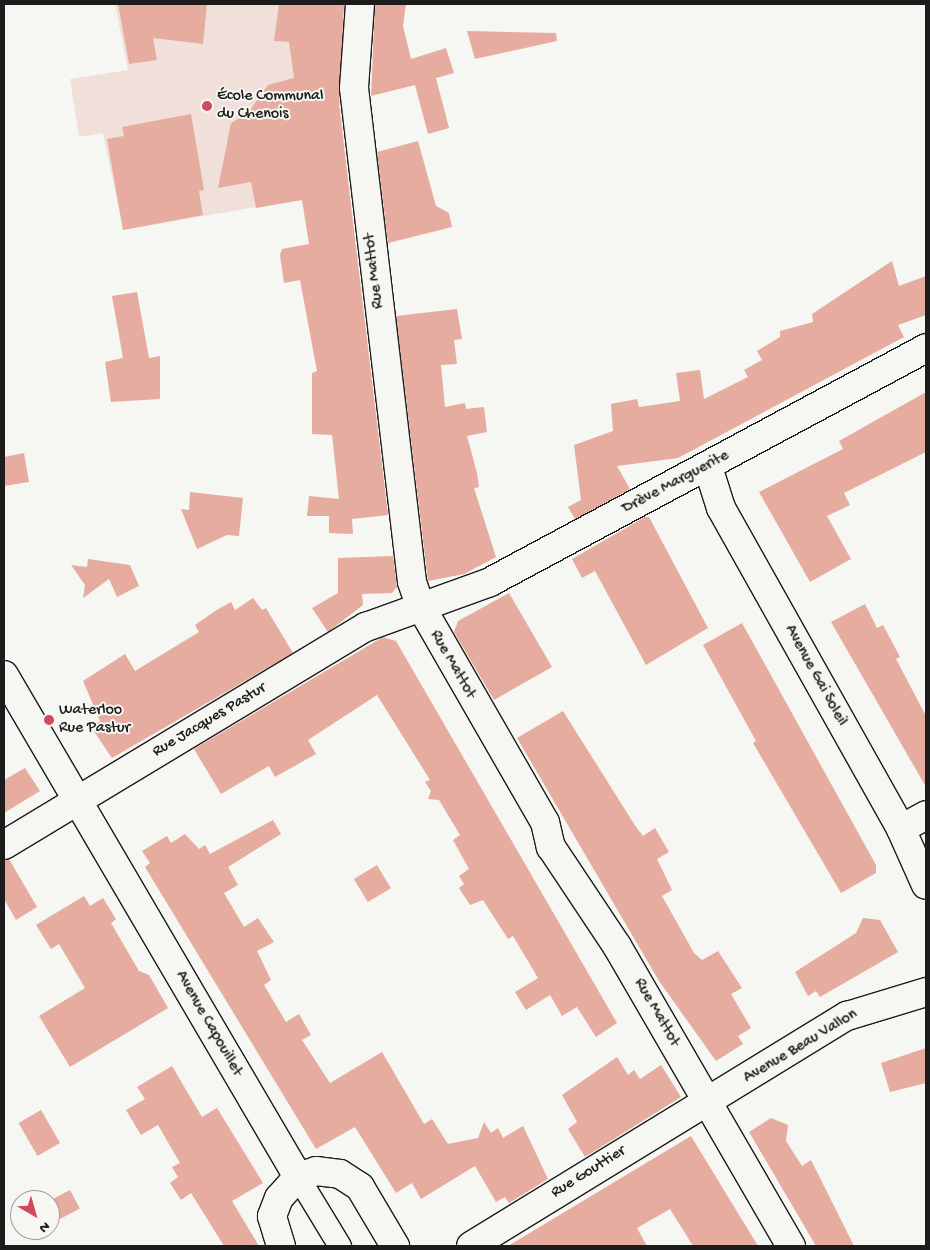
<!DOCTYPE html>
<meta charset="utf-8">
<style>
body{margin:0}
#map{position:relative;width:930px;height:1250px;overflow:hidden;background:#f6f6f2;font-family:"Gochi Hand",sans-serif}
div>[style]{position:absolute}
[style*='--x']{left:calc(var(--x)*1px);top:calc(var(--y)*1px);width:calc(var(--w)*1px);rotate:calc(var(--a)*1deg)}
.built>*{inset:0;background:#f1e0d9}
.building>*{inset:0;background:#e5ac9f;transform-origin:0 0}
.roads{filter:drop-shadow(1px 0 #1c1c1c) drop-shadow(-1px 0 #1c1c1c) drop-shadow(0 1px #1c1c1c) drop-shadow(0 -1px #1c1c1c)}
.pedestrian>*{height:22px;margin:-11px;padding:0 11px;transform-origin:11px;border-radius:11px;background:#f6f6f2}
.minor>*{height:28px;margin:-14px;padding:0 14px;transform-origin:14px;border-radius:14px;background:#f6f6f2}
.dots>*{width:14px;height:14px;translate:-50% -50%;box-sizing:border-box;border:2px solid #f6f6f2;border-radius:50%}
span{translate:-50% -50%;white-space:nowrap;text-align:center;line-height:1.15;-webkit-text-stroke:4px #f6f6f2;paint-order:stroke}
.poi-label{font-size:16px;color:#1c1c1c}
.left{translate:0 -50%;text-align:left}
.street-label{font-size:16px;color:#1c1c1c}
.frame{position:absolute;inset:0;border:5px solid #1c1c1c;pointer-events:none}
.north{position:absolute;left:10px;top:1190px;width:50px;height:50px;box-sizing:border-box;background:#f6f6f2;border:1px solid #9f9f9c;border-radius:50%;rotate:142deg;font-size:14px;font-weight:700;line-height:20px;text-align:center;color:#1c1c1c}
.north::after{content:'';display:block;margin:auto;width:18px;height:22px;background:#d1495b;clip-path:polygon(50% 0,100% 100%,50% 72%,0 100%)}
</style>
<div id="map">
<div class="built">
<i style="clip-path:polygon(115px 4px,343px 4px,336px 63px,349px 191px,123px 230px,103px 133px,79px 137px,70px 79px,128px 70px)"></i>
</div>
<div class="building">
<i style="clip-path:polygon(118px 4px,207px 4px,203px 44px,153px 38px,157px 60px,129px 64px)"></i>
<i style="clip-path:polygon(279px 4px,344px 4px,339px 105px,388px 515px,352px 519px,353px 534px,329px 533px,329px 516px,307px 516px,309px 496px,339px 499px,332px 435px,312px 434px,312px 373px,317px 371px,300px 280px,284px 283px,280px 255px,282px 249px,309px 244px,302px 200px,256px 208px,251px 182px,218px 188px,231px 123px,248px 113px,268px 85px,294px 78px,289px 42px,274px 41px)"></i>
<i style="clip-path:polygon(375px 4px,406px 4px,403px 26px,411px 59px,446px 48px,454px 73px,436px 78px,449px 128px,428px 134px,415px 85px,371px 96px)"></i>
<i style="clip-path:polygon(467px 31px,556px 33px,557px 41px,475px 59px)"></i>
<i style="clip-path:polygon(191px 114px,204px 190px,199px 191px,203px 215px,123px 230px,107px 139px,124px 136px,122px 127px)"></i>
<i style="clip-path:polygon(418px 141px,436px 206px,449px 213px,452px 227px,388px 243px,377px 152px)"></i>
<i style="clip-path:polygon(892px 261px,899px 286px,926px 276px,926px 315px,898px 325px,904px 337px,678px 458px,617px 466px,630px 489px,575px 519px,568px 507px,581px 500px,574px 445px,613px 431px,611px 404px,637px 399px,639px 407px,680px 401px,676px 373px,700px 370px,704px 399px,748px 377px,744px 370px,762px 360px,757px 351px,780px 337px,780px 331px,813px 322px,812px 314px)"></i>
<i style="clip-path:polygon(137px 292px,149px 358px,160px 356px,160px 399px,111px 402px,105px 362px,123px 358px,112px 296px)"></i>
<i style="clip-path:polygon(457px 309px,462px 339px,454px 340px,457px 364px,441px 365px,445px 407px,465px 403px,466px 409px,484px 407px,487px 432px,467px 436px,477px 473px,479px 487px,474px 488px,496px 557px,464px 574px,428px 581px,396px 316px)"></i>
<i style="clip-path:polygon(926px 392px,926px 452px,844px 493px,850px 505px,827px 516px,851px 559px,810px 582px,759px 492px,843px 449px,839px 441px)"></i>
<i style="clip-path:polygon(24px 453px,29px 482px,4px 486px,4px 457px)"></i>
<i style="clip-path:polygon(190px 492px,243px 498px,239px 536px,227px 535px,197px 549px,181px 509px,189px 510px)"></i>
<i style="clip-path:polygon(645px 517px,649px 517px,708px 628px,646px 665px,595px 571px,582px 578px,572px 559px)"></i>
<i style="clip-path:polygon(393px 556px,397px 587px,392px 593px,362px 594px,363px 605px,328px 632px,312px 608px,338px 593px,338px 558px)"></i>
<i style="clip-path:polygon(88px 559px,130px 565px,139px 586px,117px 597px,109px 579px,83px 598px,85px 585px,71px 565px,87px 567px)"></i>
<i style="clip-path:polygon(509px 593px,552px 667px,494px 700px,454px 632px,458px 621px)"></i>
<i style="clip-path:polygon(253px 598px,262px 610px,266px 608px,293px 653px,112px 758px,91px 727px,100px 721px,83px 681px,125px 654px,135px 671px,199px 632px,195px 625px,215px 611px,231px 602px,235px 610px)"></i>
<i style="clip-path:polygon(865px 604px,877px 628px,883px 625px,900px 657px,896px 659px,926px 716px,926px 787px,831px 622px)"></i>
<i style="clip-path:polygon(742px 623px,876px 865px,876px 873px,841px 893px,753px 743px,756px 741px,703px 645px)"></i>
<i style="clip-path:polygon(383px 637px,396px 641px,617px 1023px,596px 1037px,577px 1007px,562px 1016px,550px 995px,526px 1010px,515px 992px,538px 978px,513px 936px,508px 939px,483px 900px,470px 905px,459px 888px,464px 884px,459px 876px,469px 869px,453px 840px,460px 835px,439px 800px,428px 799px,431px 791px,425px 782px,430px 780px,377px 695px,308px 740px,316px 754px,275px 777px,269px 766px,221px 794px,194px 749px)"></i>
<i style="clip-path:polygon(563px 711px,636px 827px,643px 836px,655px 828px,669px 852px,657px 859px,672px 890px,662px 896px,694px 953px,702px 960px,718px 951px,742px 988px,731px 994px,751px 1028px,738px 1036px,743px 1044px,716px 1061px,659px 981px,517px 738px)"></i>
<i style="clip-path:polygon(25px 768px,40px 791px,4px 813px,4px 780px)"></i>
<i style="clip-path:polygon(273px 820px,281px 834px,228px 867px,238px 885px,224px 893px,244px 927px,258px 918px,274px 942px,257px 951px,271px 980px,264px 985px,286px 1022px,299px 1014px,311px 1035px,302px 1040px,330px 1083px,382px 1052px,424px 1124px,432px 1119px,448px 1144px,478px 1138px,484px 1122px,491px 1133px,498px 1128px,503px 1138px,523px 1126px,548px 1179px,509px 1203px,505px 1197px,496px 1202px,475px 1166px,421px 1199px,412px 1183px,396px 1193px,355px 1127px,316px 1149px,145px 867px,150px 863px,142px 851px,167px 836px,171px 843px,185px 834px,199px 849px,205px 845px,210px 854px)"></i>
<i style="clip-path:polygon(9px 859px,37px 907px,16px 920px,4px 899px,4px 861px)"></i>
<i style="left:377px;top:865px;width:27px;height:27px;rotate:59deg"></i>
<i style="clip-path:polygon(84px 896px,90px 906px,103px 898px,116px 919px,111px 923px,139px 971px,149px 975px,168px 1008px,70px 1067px,39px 1016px,85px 988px,59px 944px,51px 949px,36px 925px)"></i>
<i style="clip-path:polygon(863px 918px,880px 920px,898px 952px,820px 997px,816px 991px,808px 996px,795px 972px,856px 933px)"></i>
<i style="clip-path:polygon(926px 1048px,926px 1083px,890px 1092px,881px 1063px)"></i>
<i style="clip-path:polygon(617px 1057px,628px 1075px,634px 1070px,640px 1079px,661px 1065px,681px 1097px,585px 1157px,568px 1129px,577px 1122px,562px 1095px)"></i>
<i style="clip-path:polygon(172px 1066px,202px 1117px,217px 1108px,263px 1183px,232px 1201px,259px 1246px,224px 1246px,191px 1193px,181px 1200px,170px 1183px,178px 1177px,172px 1167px,180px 1163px,158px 1125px,141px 1135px,126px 1110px,145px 1099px,137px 1087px)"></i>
<i style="left:41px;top:1110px;width:38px;height:26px;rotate:60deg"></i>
<i style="clip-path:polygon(771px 1118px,788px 1125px,786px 1141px,802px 1166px,811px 1160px,854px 1246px,816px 1246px,749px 1132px)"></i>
<i style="clip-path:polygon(691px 1136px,758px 1246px,693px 1246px,670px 1209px,637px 1228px,647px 1246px,508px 1246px)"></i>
<i style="left:70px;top:1190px;width:21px;height:23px;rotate:62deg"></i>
</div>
<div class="roads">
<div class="pedestrian">
<i style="--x:298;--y:1177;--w:81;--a:58.7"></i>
</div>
<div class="minor">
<i style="--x:360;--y:4;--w:84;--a:94.1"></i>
<i style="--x:354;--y:88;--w:497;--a:83.3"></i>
<i style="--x:412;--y:582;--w:24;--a:71"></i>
<i style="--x:420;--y:605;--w:250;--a:60.1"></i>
<i style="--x:545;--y:822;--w:26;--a:77"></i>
<i style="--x:551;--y:847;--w:119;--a:56.3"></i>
<i style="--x:617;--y:946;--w:347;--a:59.9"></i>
<i style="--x:708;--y:467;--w:43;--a:72.4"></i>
<i style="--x:721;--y:508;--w:368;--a:60.7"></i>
<i style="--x:901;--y:829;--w:61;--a:65.9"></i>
<i style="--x:4;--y:675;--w:582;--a:59.64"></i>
<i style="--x:901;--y:829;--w:29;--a:-29"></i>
<i style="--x:4;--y:845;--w:423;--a:-31.1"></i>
<i style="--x:366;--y:627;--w:132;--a:-19.9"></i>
<i style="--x:490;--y:582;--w:495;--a:-28.2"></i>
<i style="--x:281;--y:1246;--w:31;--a:-107"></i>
<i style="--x:272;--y:1216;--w:19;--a:-69"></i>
<i style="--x:279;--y:1198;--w:28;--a:-48"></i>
<i style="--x:298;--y:1177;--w:19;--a:-18"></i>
<i style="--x:316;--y:1171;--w:24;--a:7"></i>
<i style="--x:340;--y:1174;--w:24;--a:33"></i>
<i style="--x:360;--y:1187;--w:69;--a:59.3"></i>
<i style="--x:471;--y:1246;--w:441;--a:-31.5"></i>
<i style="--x:847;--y:1016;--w:83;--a:-16.9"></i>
</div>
</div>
<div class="dots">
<i style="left:207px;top:106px;background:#d1495b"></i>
<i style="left:49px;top:720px;background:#d1495b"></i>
</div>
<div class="poi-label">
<span class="left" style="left:217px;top:106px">École Communal<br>du Chenois</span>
<span class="left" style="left:59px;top:720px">Waterloo<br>Rue Pastur</span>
</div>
<div class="street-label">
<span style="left:375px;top:271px;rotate:-97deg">Rue Mattot</span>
<span style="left:676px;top:483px;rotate:-28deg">Drève Marguerite</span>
<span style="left:452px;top:665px;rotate:60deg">Rue Mattot</span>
<span style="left:815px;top:676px;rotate:61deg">Avenue Gai Soleil</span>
<span style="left:210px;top:721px;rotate:-31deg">Rue Jacques Pastur</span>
<span style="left:656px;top:1013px;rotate:60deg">Rue Mattot</span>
<span style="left:208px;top:1024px;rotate:60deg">Avenue Capouillet</span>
<span style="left:801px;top:1047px;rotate:-31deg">Avenue Beau Vallon</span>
<span style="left:589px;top:1173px;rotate:-32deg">Rue Gouttier</span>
</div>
<div class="frame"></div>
<div class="north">N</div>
</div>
